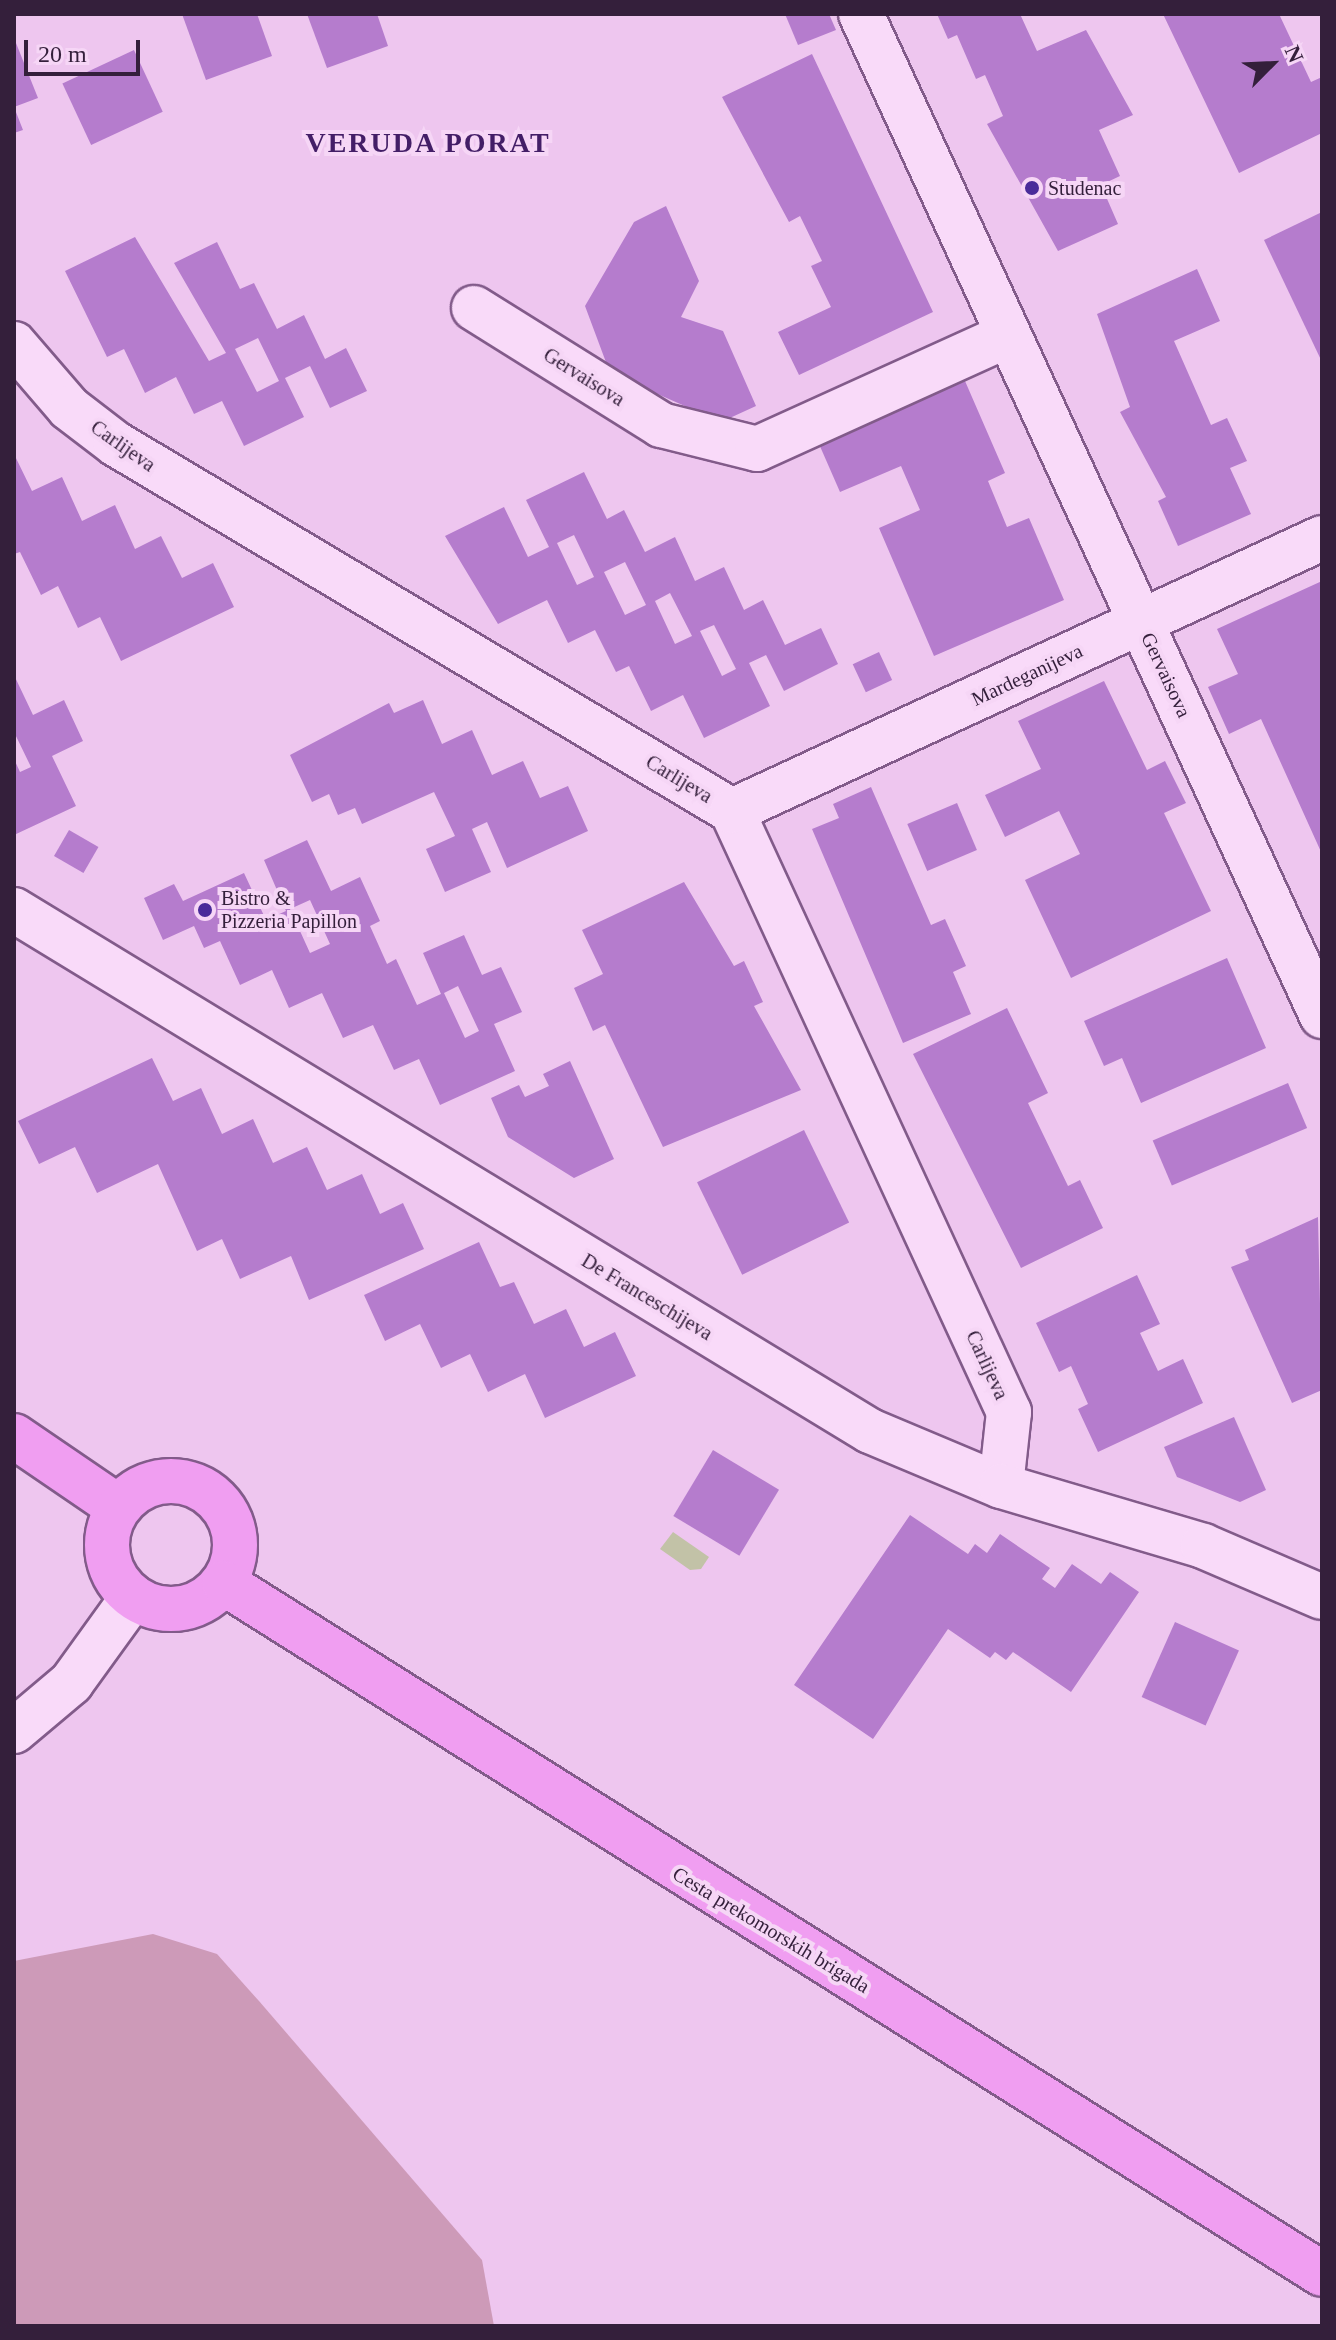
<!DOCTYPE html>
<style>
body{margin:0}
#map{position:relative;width:1336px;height:2340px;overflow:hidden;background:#eec6ef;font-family:Georgia,serif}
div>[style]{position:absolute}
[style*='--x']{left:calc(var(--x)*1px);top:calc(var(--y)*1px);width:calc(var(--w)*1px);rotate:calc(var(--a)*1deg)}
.green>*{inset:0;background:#cd9ab8}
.water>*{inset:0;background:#c2c2a7}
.building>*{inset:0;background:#b57ccd;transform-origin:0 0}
.roads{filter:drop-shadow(2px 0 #825b8a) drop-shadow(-2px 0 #825b8a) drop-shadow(0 2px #825b8a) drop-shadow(0 -2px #825b8a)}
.minor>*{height:44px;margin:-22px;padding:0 22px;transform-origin:22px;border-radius:22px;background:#f9daf9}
.major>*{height:44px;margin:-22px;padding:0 22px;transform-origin:22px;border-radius:22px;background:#f09ef1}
.major>.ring{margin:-22px;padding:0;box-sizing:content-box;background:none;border:44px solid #f09ef1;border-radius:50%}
.dots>*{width:22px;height:22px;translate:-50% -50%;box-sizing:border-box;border:4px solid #f6d6f6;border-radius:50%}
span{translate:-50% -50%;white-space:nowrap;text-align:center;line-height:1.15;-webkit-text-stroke:8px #f6d6f6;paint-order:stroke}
.poi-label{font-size:20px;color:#341f3b}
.left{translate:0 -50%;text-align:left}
.street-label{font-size:20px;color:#341f3b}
.district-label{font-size:28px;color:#431e67;font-weight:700;letter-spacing:2px}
.frame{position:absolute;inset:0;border:16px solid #341f3b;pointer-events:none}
.north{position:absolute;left:1232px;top:24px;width:80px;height:80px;-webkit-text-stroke:6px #f6d6f6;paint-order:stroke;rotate:66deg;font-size:22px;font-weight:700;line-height:32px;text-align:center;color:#341f3b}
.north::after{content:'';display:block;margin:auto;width:28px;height:36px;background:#341f3b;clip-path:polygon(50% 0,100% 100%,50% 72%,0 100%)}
.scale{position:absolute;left:24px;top:40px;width:116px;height:36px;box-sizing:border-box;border:4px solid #341f3b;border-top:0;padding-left:10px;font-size:24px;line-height:28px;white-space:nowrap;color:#341f3b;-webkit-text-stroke:6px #f6d6f6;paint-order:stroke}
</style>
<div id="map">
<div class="green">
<i style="clip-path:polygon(153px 1934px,217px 1954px,259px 2001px,482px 2260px,494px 2326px,14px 2326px,14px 1961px)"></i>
</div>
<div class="water">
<i style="clip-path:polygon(673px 1532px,709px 1557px,701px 1569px,690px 1570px,660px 1549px)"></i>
</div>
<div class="building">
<i style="clip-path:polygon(182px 14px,257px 14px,272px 56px,206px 80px)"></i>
<i style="clip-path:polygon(307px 14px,377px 14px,388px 46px,327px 68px)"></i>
<i style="clip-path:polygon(785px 14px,829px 14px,836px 30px,798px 45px)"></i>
<i style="clip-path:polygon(937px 14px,1020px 14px,1037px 51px,1086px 30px,1133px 115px,1099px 130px,1120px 176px,1101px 185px,1118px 224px,1058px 251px,987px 124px,1003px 116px,985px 75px,976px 79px,957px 35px,948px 39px)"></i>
<i style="clip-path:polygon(1163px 14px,1279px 14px,1311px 82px,1322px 77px,1322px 133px,1239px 173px)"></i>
<i style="clip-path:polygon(14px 38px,38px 98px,14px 107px,23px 130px,14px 133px)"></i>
<i style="left:134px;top:50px;width:68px;height:79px;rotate:65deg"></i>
<i style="clip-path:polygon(812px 54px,933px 312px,799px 375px,778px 332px,831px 307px,811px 266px,822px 261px,800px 216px,789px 222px,722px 97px)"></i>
<i style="clip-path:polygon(666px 206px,699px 281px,681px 317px,723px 331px,756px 406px,721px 422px,610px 373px,585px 306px,634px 222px)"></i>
<i style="clip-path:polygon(1322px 212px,1322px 362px,1264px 240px)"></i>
<i style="clip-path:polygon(evenodd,135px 237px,209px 361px,226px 353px,174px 263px,217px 242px,240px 289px,254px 283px,277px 329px,304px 315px,325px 359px,346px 348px,367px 391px,330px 408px,310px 366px,285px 378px,304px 417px,244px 446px,222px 401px,194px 414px,176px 377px,145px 393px,124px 349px,107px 357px,65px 271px,135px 237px,258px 338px,279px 381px,257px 392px,235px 349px,258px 338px)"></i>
<i style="clip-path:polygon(1197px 269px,1220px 321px,1174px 341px,1211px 425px,1227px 418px,1247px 461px,1230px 468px,1251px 514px,1178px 546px,1158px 501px,1166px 497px,1120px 412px,1130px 407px,1097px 314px)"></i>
<i style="clip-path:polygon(965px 381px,1005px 473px,988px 481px,1007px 527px,1029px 518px,1064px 600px,934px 656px,879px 528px,920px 510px,901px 466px,840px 492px,819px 444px)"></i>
<i style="clip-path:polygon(14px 454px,32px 491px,62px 477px,82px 521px,115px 505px,135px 549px,161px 536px,182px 578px,213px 563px,234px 607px,121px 661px,100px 617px,78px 628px,58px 586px,41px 595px,20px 552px,14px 554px)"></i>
<i style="clip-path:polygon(evenodd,584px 472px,607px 519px,624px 510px,645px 552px,675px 537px,695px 581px,724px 567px,744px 610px,763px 600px,785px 645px,821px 628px,838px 664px,784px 691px,766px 655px,749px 663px,770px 706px,704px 738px,683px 695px,651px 711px,629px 666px,616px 672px,595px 630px,568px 643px,547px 600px,498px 624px,445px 536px,504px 507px,528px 557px,549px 547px,526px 500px,584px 472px,574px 535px,594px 577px,577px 585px,557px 543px,574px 535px,584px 472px,625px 562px,646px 605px,625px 615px,604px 572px,625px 562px,584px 472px,670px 593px,692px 636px,675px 644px,655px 601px,670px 593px,584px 472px,714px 625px,736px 669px,722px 676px,700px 631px,714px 625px)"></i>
<i style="clip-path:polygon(1322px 581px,1322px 854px,1261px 719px,1229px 734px,1208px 687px,1238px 674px,1217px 629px)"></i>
<i style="left:879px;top:652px;width:31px;height:29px;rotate:65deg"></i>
<i style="clip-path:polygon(14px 675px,33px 715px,64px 700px,83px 741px,52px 756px,76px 806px,14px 835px,14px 759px,20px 772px,31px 767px,14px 732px)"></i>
<i style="clip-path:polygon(1104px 681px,1147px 770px,1165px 761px,1186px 803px,1164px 813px,1211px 911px,1071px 978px,1025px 880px,1080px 854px,1059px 811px,1005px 837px,985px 795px,1041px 769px,1018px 721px)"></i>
<i style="clip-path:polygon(423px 700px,442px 744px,472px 730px,492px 775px,523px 761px,540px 798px,568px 786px,588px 831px,507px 868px,487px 822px,472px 829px,491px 872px,445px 892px,426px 849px,455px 836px,434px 792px,362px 824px,355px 808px,338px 815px,329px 794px,312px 802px,290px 755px,389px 703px,394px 713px)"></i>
<i style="clip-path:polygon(871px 787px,931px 925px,945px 919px,966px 966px,953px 972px,971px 1014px,903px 1043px,812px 829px,839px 818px,833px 804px)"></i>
<i style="left:957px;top:803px;width:51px;height:54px;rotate:67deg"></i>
<i style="left:69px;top:830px;width:34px;height:30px;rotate:30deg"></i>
<i style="clip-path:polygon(evenodd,307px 840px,331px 891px,360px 877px,380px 921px,370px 926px,387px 964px,396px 959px,417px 1005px,441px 994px,423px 953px,464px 935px,482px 975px,501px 967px,522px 1012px,494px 1024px,515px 1071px,440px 1105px,419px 1059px,394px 1070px,373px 1025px,343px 1038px,322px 993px,289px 1008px,272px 970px,240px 985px,220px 941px,204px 948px,194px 926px,163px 940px,144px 898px,174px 884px,183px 901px,244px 873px,266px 920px,286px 911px,264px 860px,307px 840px,310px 900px,330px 944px,310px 953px,290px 909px,310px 900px,307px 840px,458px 986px,479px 1031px,465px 1038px,444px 993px,458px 986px)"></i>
<i style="clip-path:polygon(684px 882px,734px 966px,744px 961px,763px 1002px,754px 1006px,801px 1090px,663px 1147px,605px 1025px,593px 1031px,574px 988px,603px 974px,582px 930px)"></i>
<i style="clip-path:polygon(1227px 958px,1266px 1048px,1141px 1103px,1122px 1058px,1104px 1066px,1084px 1021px)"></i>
<i style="clip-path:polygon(1007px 1008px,1048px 1093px,1028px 1103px,1068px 1186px,1080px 1180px,1103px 1228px,1021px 1268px,913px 1054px)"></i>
<i style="clip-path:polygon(152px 1058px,173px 1101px,201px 1088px,222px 1134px,253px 1119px,273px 1163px,307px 1147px,327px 1190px,362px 1174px,380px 1214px,403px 1203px,424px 1249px,309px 1300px,291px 1256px,240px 1279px,222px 1239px,197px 1251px,158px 1164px,97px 1193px,75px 1147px,39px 1164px,18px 1121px)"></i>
<i style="clip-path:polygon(570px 1061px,614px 1159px,574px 1178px,508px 1137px,491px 1098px,519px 1085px,525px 1097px,549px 1086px,543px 1074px)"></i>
<i style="left:1288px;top:1083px;width:49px;height:147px;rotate:67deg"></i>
<i style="left:804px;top:1130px;width:103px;height:119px;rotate:64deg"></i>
<i style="clip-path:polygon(1318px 1217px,1322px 1390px,1292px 1403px,1231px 1267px,1249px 1260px,1245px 1250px)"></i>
<i style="clip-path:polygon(479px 1242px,500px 1287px,514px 1282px,534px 1324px,566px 1309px,584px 1347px,615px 1332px,636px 1376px,545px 1418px,525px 1374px,488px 1392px,470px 1354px,441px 1368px,420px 1324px,385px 1341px,364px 1295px)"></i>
<i style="clip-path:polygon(1137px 1275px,1160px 1324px,1140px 1333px,1158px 1371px,1183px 1359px,1203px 1403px,1098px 1452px,1078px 1409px,1088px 1404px,1071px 1366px,1059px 1372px,1036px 1323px)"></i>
<i style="clip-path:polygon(1234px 1417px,1266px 1490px,1240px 1502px,1177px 1477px,1164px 1447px)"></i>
<i style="left:713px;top:1450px;width:77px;height:77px;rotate:31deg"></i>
<i style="clip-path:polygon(910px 1515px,968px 1554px,975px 1544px,987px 1553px,1000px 1534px,1050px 1568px,1042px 1579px,1055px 1588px,1072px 1564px,1101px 1584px,1110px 1572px,1139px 1592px,1071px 1692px,1013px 1652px,1006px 1660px,995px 1652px,990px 1658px,948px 1629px,873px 1739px,794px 1685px)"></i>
<i style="left:1175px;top:1622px;width:70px;height:82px;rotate:24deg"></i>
</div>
<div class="roads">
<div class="minor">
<i style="--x:861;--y:14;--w:1103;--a:65.29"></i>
<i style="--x:474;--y:308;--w:221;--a:32"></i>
<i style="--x:661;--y:425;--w:99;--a:14"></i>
<i style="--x:757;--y:449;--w:276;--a:-24.4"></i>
<i style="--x:14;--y:344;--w:84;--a:49.3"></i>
<i style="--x:69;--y:408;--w:59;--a:37.5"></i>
<i style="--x:116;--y:444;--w:717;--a:30.79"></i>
<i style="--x:732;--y:811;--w:662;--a:65.26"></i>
<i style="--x:1009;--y:1412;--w:74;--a:96.2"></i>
<i style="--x:732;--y:811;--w:650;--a:-24.83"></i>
<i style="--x:14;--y:910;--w:1002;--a:31.33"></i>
<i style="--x:870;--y:1431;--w:142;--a:22.8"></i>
<i style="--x:1001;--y:1486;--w:211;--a:16.5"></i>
<i style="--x:1203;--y:1546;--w:129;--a:23.2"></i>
<i style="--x:14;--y:1731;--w:75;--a:-40.1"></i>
<i style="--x:71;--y:1683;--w:106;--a:-54.2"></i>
</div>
<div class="major">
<i style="--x:14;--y:1436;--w:126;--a:34.3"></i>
<i class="ring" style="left:107px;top:1481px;width:84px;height:84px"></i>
<i style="--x:224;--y:1583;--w:1297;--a:32.18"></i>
</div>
</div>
<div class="dots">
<i style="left:1032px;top:188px;background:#4a2b9a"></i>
<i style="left:205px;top:910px;background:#4a2b9a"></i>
</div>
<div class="poi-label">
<span class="left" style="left:1048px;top:188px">Studenac</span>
<span class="left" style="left:221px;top:910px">Bistro &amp;<br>Pizzeria Papillon</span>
</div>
<div class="street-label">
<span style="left:584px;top:377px;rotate:32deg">Gervaisova</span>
<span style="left:123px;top:446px;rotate:35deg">Carlijeva</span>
<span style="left:1027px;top:675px;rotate:-25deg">Mardeganijeva</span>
<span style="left:1166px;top:675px;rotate:65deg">Gervaisova</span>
<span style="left:679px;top:779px;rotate:31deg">Carlijeva</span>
<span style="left:647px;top:1297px;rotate:31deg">De Franceschijeva</span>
<span style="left:987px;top:1365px;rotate:65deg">Carlijeva</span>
<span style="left:771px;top:1930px;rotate:31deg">Cesta prekomorskih brigada</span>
</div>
<div class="district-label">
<span style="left:428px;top:143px">VERUDA PORAT</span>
</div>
<div class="frame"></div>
<div class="north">N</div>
<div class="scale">20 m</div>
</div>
